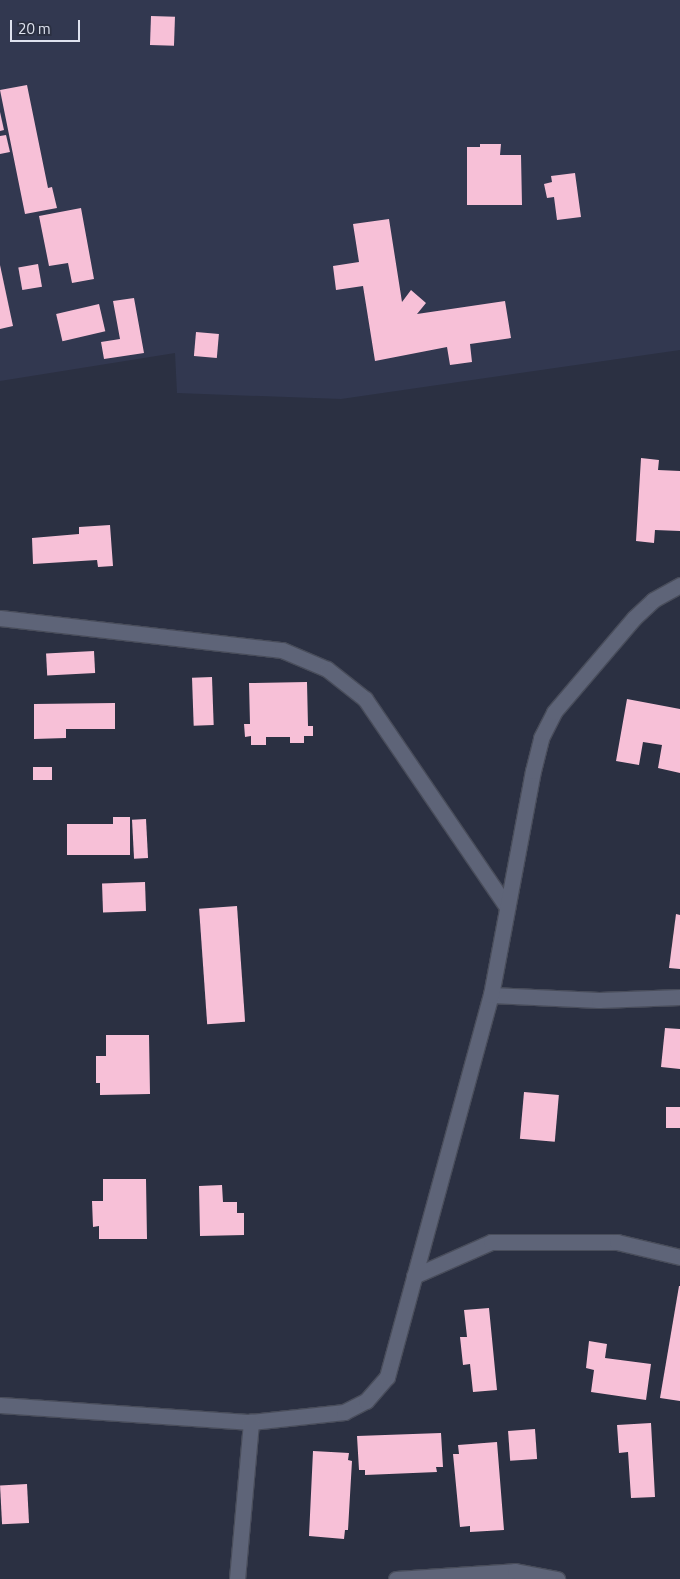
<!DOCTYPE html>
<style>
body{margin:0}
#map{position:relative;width:680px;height:1579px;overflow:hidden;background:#2b3042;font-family:"Titillium Web",sans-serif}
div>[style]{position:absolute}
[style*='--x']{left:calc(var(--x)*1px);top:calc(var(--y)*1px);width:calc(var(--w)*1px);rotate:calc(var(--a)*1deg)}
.built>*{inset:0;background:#323850}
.building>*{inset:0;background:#f7c0d7;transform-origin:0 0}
.roads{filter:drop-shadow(1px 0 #494d5b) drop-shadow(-1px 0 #494d5b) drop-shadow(0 1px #494d5b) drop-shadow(0 -1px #494d5b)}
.minor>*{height:15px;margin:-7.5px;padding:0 7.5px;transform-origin:7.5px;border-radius:7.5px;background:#5e6478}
span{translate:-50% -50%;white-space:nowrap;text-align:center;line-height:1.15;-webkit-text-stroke:5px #2b3042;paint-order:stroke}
.scale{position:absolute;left:10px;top:20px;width:70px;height:22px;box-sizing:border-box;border:2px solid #dee2ee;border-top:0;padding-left:6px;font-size:15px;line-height:18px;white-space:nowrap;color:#dee2ee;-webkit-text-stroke:4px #2b3042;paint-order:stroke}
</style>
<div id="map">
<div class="built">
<i style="clip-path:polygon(0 0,680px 0,680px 350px,341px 399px,177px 393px,175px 353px,0 381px)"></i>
</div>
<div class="building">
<i style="left:151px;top:16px;width:24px;height:29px;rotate:2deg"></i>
<i style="clip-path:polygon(27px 85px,48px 188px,52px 187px,57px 208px,25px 214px,0 90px)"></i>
<i style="clip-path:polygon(0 112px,4px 130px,0 131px)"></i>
<i style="clip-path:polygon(6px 135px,10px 152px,0 154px,0 136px)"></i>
<i style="clip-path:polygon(480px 144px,501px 144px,500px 155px,521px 155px,522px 205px,467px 205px,467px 147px,480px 147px)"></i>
<i style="clip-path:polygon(575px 173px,581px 217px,557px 220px,554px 197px,547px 198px,544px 184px,552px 182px,551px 176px)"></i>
<i style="clip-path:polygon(81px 208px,94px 279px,72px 283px,68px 263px,49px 266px,39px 216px)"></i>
<i style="clip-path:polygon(389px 219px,402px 302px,411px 290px,426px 303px,417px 314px,505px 301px,511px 338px,470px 344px,472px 362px,450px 365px,447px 347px,375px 361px,363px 286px,336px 290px,333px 266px,359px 262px,353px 224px)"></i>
<i style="left:38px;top:264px;width:23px;height:20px;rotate:80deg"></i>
<i style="clip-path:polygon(0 265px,13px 326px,0 329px)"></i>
<i style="clip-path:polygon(134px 298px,144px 353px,104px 359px,101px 342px,120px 339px,113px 301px)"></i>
<i style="left:99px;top:304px;width:28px;height:44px;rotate:77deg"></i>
<i style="left:196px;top:332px;width:23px;height:24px;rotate:5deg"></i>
<i style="clip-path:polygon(641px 458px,659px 460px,658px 470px,680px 471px,680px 531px,655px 530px,654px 543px,636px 541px)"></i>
<i style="clip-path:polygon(110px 525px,113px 566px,98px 567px,97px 560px,33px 564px,32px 538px,79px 534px,79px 527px)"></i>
<i style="left:94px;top:651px;width:22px;height:48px;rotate:87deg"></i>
<i style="left:212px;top:677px;width:48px;height:20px;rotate:88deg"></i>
<i style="clip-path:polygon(307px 682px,308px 726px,313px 726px,313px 736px,304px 736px,304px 743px,290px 743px,290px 737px,266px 737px,266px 745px,251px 745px,251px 736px,245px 737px,244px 724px,250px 724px,249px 683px)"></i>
<i style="clip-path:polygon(627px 699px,680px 709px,680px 773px,658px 768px,662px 745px,643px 742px,639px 765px,616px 761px)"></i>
<i style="clip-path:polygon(115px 703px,115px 729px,66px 729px,66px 738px,34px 739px,34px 704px)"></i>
<i style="left:33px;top:767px;width:19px;height:13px"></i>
<i style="clip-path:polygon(113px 817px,130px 817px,130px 855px,67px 855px,67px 824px,113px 824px)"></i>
<i style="left:146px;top:819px;width:39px;height:14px;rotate:87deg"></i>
<i style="left:145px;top:882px;width:29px;height:43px;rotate:88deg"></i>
<i style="left:237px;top:906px;width:116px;height:38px;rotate:86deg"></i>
<i style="clip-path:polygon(676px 914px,680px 915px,680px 969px,669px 968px)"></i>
<i style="clip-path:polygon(665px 1028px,680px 1029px,680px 1069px,661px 1067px)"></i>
<i style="clip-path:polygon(106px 1035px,149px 1035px,150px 1094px,100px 1095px,100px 1083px,96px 1083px,96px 1056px,106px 1056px)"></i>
<i style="left:524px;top:1092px;width:35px;height:47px;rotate:5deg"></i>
<i style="left:666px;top:1107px;width:14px;height:21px"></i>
<i style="clip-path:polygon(103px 1179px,146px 1179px,147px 1239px,99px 1239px,99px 1226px,93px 1227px,92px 1201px,103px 1201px)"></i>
<i style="clip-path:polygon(222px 1185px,223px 1202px,237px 1202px,237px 1213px,244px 1213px,244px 1235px,200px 1236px,199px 1186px)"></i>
<i style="clip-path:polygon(679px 1286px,680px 1286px,680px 1401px,660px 1398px)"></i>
<i style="clip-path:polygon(489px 1308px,497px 1390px,473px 1392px,470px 1364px,463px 1365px,460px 1337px,467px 1337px,464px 1310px)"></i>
<i style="clip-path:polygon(589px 1341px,607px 1344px,605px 1358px,651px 1364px,646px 1400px,591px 1392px,594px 1370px,586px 1368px)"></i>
<i style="clip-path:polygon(651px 1423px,655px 1497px,631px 1498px,628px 1452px,619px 1453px,617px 1425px)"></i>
<i style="left:535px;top:1429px;width:30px;height:27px;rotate:86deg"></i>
<i style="clip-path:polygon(441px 1433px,443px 1467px,436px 1467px,437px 1472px,365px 1475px,365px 1470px,359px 1470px,357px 1436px)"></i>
<i style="clip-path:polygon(497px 1442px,504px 1530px,470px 1532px,470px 1526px,460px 1527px,453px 1454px,459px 1454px,458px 1445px)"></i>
<i style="clip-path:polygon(313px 1451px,349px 1453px,348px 1460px,352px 1461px,348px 1530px,345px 1530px,344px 1539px,309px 1536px)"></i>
<i style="left:27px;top:1484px;width:39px;height:27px;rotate:87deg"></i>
</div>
<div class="roads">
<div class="minor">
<i style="--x:0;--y:618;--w:284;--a:6.5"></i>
<i style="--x:282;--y:650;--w:49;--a:22.9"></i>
<i style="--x:327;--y:669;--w:48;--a:38.3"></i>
<i style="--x:365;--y:699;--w:252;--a:55.7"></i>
<i style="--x:491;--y:995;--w:108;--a:2.7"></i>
<i style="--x:599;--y:1000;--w:81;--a:-2.1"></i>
<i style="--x:414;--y:1276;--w:84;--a:-23.8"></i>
<i style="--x:491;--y:1242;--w:126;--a:0"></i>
<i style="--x:617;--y:1242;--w:65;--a:13.4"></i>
<i style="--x:0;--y:1405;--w:252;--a:3.9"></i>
<i style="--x:251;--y:1422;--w:94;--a:-6.1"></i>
<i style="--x:344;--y:1412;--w:25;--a:-27"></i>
<i style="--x:366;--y:1401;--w:32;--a:-49"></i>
<i style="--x:387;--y:1377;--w:396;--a:-74.8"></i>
<i style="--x:491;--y:995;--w:228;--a:-79.4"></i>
<i style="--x:533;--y:771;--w:34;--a:-76"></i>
<i style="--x:541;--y:738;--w:29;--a:-63"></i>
<i style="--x:554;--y:712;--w:123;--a:-49.6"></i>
<i style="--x:634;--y:618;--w:26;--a:-43"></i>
<i style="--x:653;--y:600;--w:31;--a:-29"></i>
<i style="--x:237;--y:1579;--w:158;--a:-84.9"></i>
<i style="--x:396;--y:1579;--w:119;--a:-3.8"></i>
<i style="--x:515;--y:1571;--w:43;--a:10.8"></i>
</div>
</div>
<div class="scale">20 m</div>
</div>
